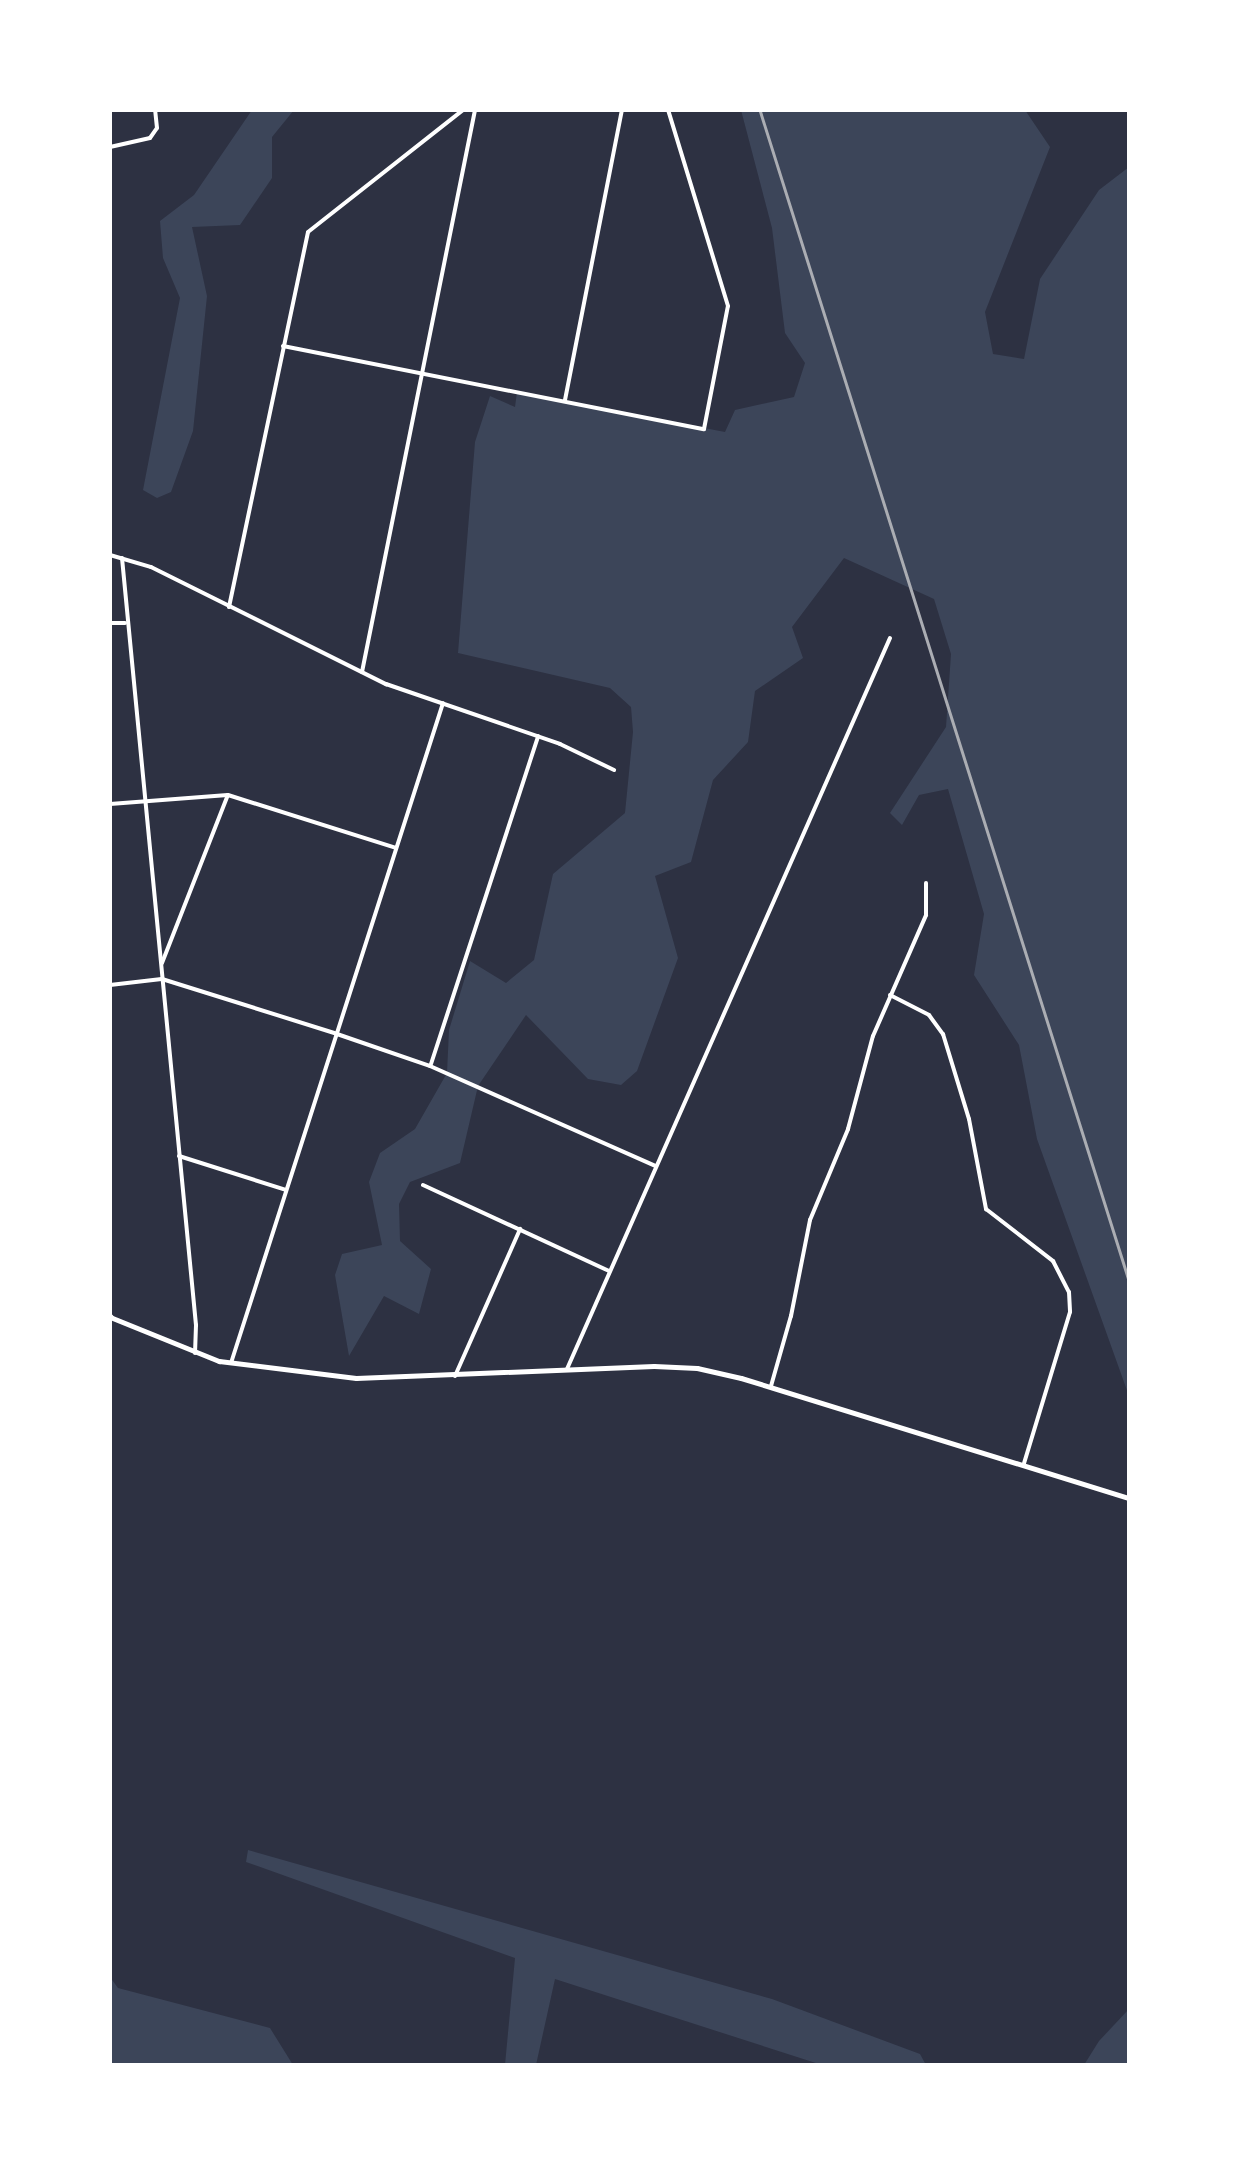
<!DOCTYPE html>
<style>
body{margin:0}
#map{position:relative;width:1239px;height:2175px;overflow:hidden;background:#2d3142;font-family:"Source Serif 4",serif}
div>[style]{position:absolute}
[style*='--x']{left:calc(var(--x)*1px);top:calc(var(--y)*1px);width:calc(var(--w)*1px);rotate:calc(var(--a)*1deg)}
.green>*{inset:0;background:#3c4559}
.minor>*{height:4px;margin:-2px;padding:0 2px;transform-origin:2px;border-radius:2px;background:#fff}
.tertiary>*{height:5px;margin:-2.5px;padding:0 2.5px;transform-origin:2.5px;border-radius:2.5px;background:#fff}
.trunk>*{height:6px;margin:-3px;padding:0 3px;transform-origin:3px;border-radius:3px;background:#fff}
.rail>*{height:2.5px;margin:-1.25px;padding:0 1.25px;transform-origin:1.25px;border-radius:1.25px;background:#abadb3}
span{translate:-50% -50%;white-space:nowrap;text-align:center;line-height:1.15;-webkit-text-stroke:8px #fff;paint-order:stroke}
.frame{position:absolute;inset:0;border:112px solid #fff;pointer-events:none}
</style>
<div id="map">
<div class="green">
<i style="clip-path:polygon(252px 110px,294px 110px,272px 137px,272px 178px,240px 225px,192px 227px,207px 296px,193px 431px,171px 492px,157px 498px,143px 490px,180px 298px,163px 258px,160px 221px,194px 195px)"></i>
<i style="clip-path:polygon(741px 110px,1025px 110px,1050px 147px,985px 312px,993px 354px,1024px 359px,1040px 279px,1099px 190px,1129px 167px,1129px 1396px,1037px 1139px,1019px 1045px,974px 975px,984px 914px,948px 789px,919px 795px,902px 825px,890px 813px,946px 727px,951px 654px,934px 599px,844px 558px,792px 627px,803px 658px,755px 691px,748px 742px,713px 780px,691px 862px,655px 876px,678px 958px,637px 1071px,621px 1085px,588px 1079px,526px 1015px,478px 1086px,460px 1163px,410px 1182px,399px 1204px,400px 1241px,431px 1269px,419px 1314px,384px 1296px,349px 1356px,335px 1275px,342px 1254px,382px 1245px,369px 1182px,380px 1153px,415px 1129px,447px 1073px,449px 1030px,470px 961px,506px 983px,534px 960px,553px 874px,625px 813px,633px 732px,631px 707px,610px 688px,458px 653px,475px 442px,490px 396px,515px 407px,517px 392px,725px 432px,735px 410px,794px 397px,805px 363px,785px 333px,772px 228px)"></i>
<i style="clip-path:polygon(248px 1850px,772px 1999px,920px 2054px,926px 2065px,822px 2065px,555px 1979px,536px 2065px,505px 2065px,515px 1958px,246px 1862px)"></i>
<i style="clip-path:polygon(110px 1977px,118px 1988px,270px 2028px,293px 2065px,110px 2065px)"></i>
<i style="clip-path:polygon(1129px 2009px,1129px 2065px,1084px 2065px,1099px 2041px)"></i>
</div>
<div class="minor">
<i style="--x:110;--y:147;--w:41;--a:-12.7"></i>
<i style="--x:150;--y:138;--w:12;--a:-55"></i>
<i style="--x:157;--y:128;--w:18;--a:-96"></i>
<i style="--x:283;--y:346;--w:429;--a:11.2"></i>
<i style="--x:704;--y:429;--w:125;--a:-79"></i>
<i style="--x:728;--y:306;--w:205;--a:-107"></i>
<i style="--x:565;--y:400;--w:296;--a:-78.9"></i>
<i style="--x:110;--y:555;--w:43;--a:16.3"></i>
<i style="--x:151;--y:567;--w:263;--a:26.5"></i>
<i style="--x:386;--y:684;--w:184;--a:19"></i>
<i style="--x:560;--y:744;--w:60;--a:25.7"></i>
<i style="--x:122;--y:558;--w:771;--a:84.49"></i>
<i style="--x:196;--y:1325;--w:28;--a:92"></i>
<i style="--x:229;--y:607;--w:383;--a:-78.1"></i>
<i style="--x:308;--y:232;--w:197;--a:-38.2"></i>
<i style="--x:110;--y:623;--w:15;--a:0"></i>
<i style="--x:362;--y:672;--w:573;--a:-78.63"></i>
<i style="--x:110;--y:804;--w:118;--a:-4.4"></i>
<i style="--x:228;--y:795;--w:176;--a:17.5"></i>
<i style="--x:162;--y:963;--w:180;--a:-68.6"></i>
<i style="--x:110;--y:985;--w:52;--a:-6.6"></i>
<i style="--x:162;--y:979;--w:183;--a:17.4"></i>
<i style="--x:337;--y:1034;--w:98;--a:19"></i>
<i style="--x:430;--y:1066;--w:247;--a:23.9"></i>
<i style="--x:890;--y:995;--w:44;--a:27.1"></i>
<i style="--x:929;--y:1015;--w:24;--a:54"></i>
<i style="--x:943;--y:1034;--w:89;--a:73"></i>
<i style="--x:969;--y:1119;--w:92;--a:79.3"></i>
<i style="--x:986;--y:1209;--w:85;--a:37.8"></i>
<i style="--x:1053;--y:1261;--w:35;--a:63"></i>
<i style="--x:1069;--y:1292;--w:20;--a:87"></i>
<i style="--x:1070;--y:1312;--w:158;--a:106.9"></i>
<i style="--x:431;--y:1064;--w:345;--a:-71.9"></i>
<i style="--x:179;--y:1156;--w:112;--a:17.6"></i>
<i style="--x:423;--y:1185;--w:205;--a:24.8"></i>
<i style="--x:231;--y:1363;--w:693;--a:-72.19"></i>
<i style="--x:567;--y:1369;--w:799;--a:-66.16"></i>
<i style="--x:455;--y:1376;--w:161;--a:-66.1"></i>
<i style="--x:771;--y:1386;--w:73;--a:-74.1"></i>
<i style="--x:791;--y:1316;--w:98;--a:-78.8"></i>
<i style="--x:810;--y:1220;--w:99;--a:-67.3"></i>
<i style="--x:848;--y:1129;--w:96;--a:-75"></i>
<i style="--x:873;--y:1036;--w:132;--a:-66.3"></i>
<i style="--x:926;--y:915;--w:32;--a:-90"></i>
</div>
<div class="tertiary">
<i style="--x:110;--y:1317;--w:118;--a:22"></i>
<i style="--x:219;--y:1361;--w:138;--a:7.1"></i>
<i style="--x:356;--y:1378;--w:298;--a:-2.3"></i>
<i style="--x:654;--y:1366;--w:43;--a:2.7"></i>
<i style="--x:697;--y:1368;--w:45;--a:12.8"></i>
<i style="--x:741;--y:1378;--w:406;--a:17.2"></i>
</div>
<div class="trunk">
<i style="--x:110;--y:1318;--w:1;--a:-45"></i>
</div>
<div class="rail">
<i style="--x:760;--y:110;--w:1227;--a:72.5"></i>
</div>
<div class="frame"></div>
</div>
